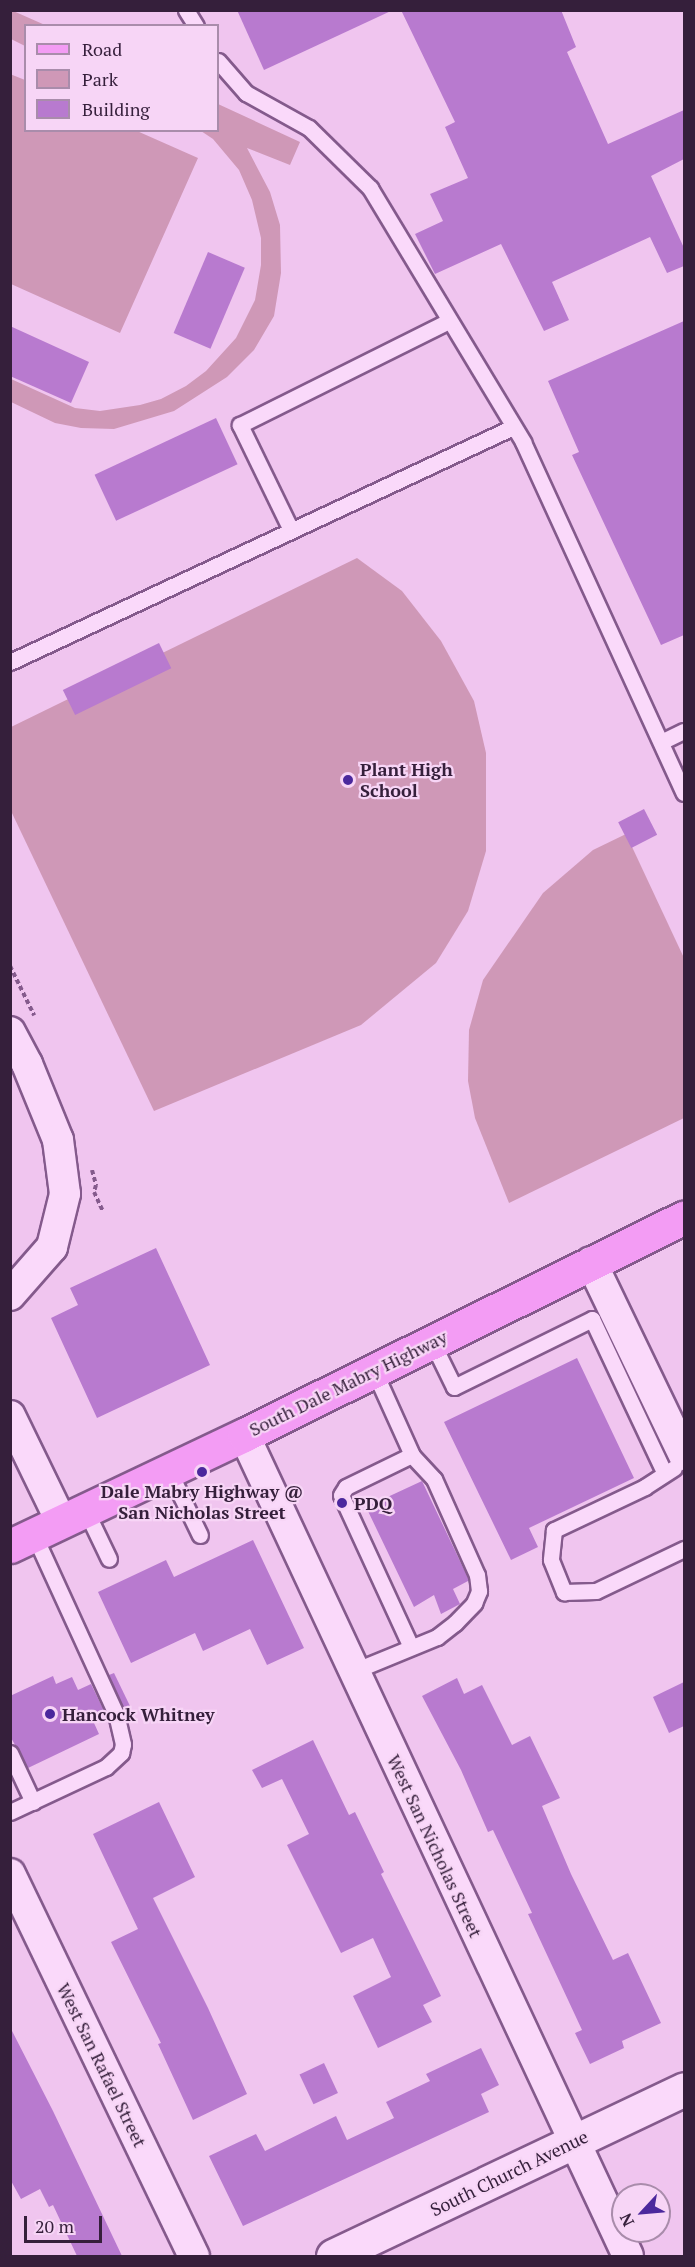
<!DOCTYPE html>
<style>
body{margin:0}
#map{position:relative;width:695px;height:2267px;overflow:hidden;background:#f0c5ef;font-family:"PT Serif",serif}
div>[style]{position:absolute}
[style*='--x']{left:calc(var(--x)*1px);top:calc(var(--y)*1px);width:calc(var(--w)*1px);rotate:calc(var(--a)*1deg)}
.green>*{inset:0;background:#cf98b7}
.building>*{inset:0;background:#b87acf;transform-origin:0 0}
.path>*{height:4px;margin-top:-2px;transform-origin:0;background:repeating-linear-gradient(90deg,#845a8c 0 4.5px,transparent 0 7.5px)}
.roads{filter:drop-shadow(2px 0 #845a8c) drop-shadow(-2px 0 #845a8c) drop-shadow(0 2px #845a8c) drop-shadow(0 -2px #845a8c)}
.service>*{height:15px;margin:-7.5px;padding:0 7.5px;transform-origin:7.5px;border-radius:7.5px;background:#fad9fa}
.minor>*{height:30px;margin:-15px;padding:0 15px;transform-origin:15px;border-radius:15px;background:#fad9fa}
.tertiary>*{height:33px;margin:-16.5px;padding:0 16.5px;transform-origin:16.5px;border-radius:16.5px;background:#fad9fa}
.primary>*{height:33px;margin:-16.5px;padding:0 16.5px;transform-origin:16.5px;border-radius:16.5px;background:#f39cf4}
.dots>*{width:16px;height:16px;translate:-50% -50%;box-sizing:border-box;border:3px solid #f7d5f6;border-radius:50%}
span{translate:-50% -50%;white-space:nowrap;text-align:center;line-height:1.15;-webkit-text-stroke:4.5px #f7d5f6;paint-order:stroke}
.poi-label{font-size:18px;color:#351f3b;font-weight:700}
.left{translate:0 -50%;text-align:left}
.street-label{font-size:18px;color:#351f3b}
.frame{position:absolute;inset:0;border:12px solid #351f3b;pointer-events:none}
.legend{position:absolute;left:24px;top:24px;width:195px;height:108px;box-sizing:border-box;background:#f7d5f6;border:2px solid #a98cab;margin:0;padding:8px 10px;list-style:none;font-size:18px;color:#351f3b}
.legend li{display:flex;align-items:center;gap:12px;height:30px}
.legend b{width:30px;border:2px solid #a98cab}
.north{position:absolute;left:611px;top:2183px;width:60px;height:60px;box-sizing:border-box;background:#f7d5f6;border:2px solid #a98cab;border-radius:50%;rotate:244deg;font-size:16px;font-weight:700;line-height:24px;text-align:center;color:#351f3b}
.north::after{content:'';display:block;margin:auto;width:21px;height:27px;background:#4b289d;clip-path:polygon(50% 0,100% 100%,50% 72%,0 100%)}
.scale{position:absolute;left:24px;top:2216px;width:78px;height:27px;box-sizing:border-box;border:3px solid #351f3b;border-top:0;padding-left:8px;font-size:18px;line-height:21px;white-space:nowrap;color:#351f3b;-webkit-text-stroke:4px #f7d5f6;paint-order:stroke}
</style>
<div id="map">
<div class="green">
<i style="clip-path:polygon(11px 10px,45px 25px,26px 26px,25px 46px,11px 39px)"></i>
<i style="clip-path:polygon(10px 74px,25px 80px,26px 130px,137px 131px,198px 158px,120px 333px,11px 284px)"></i>
<i style="clip-path:polygon(218px 104px,300px 142px,290px 165px,247px 148px,270px 192px,280px 225px,281px 273px,274px 316px,254px 350px,227px 377px,174px 411px,114px 429px,81px 428px,55px 423px,11px 402px,11px 379px,75px 408px,100px 411px,140px 405px,161px 399px,186px 386px,206px 371px,236px 338px,255px 300px,261px 265px,261px 238px,252px 200px,239px 170px,213px 139px,201px 131px,218px 130px)"></i>
<i style="clip-path:polygon(357px 558px,402px 591px,441px 641px,474px 701px,486px 753px,486px 851px,468px 911px,436px 963px,361px 1025px,154px 1111px,11px 811px,11px 727px)"></i>
<i style="clip-path:polygon(626px 834px,684px 958px,684px 1118px,509px 1203px,475px 1118px,468px 1081px,469px 1030px,483px 980px,543px 893px,593px 850px)"></i>
</div>
<div class="building">
<i style="clip-path:polygon(237px 10px,393px 10px,264px 70px)"></i>
<i style="clip-path:polygon(401px 10px,561px 10px,576px 47px,567px 52px,608px 144px,684px 110px,684px 159px,651px 176px,684px 248px,684px 266px,667px 273px,650px 237px,552px 282px,569px 320px,544px 331px,501px 244px,435px 274px,415px 234px,443px 221px,430px 194px,468px 178px,445px 127px,455px 122px)"></i>
<i style="left:208px;top:252px;width:40px;height:88px;rotate:23deg"></i>
<i style="clip-path:polygon(684px 321px,684px 635px,661px 645px,572px 455px,579px 452px,548px 381px)"></i>
<i style="clip-path:polygon(10px 326px,89px 362px,71px 403px,10px 376px)"></i>
<i style="left:216px;top:418px;width:51px;height:134px;rotate:65deg"></i>
<i style="left:159px;top:643px;width:28px;height:107px;rotate:64deg"></i>
<i style="left:644px;top:809px;width:29px;height:29px;rotate:63deg"></i>
<i style="clip-path:polygon(156px 1248px,210px 1365px,97px 1418px,51px 1318px,78px 1305px,70px 1288px)"></i>
<i style="clip-path:polygon(577px 1358px,634px 1478px,529px 1528px,538px 1547px,511px 1560px,444px 1422px)"></i>
<i style="clip-path:polygon(422px 1481px,468px 1578px,468px 1581px,453px 1589px,460px 1604px,441px 1614px,434px 1595px,414px 1607px,366px 1507px)"></i>
<i style="clip-path:polygon(253px 1540px,304px 1648px,267px 1665px,250px 1629px,203px 1651px,195px 1633px,131px 1663px,98px 1592px,166px 1560px,174px 1577px)"></i>
<i style="clip-path:polygon(114px 1673px,130px 1706px,124px 1709px,109px 1675px)"></i>
<i style="clip-path:polygon(53px 1676px,56px 1684px,72px 1677px,78px 1690px,91px 1684px,107px 1717px,94px 1723px,99px 1734px,28px 1768px,10px 1736px,10px 1696px)"></i>
<i style="clip-path:polygon(457px 1678px,464px 1694px,482px 1685px,512px 1745px,530px 1736px,560px 1798px,542px 1806px,571px 1874px,613px 1960px,628px 1953px,661px 2023px,622px 2041px,624px 2048px,590px 2064px,575px 2033px,582px 2030px,528px 1914px,532px 1913px,493px 1830px,488px 1832px,461px 1770px,422px 1696px)"></i>
<i style="clip-path:polygon(684px 1682px,684px 1726px,669px 1733px,653px 1697px)"></i>
<i style="clip-path:polygon(313px 1740px,349px 1815px,355px 1812px,384px 1872px,381px 1874px,441px 1996px,423px 2005px,432px 2022px,378px 2048px,353px 1996px,391px 1977px,373px 1938px,341px 1953px,287px 1845px,309px 1834px,282px 1779px,262px 1788px,252px 1770px)"></i>
<i style="clip-path:polygon(159px 1802px,195px 1877px,153px 1898px,208px 2008px,247px 2094px,193px 2120px,158px 2044px,161px 2043px,111px 1942px,138px 1929px,93px 1834px)"></i>
<i style="clip-path:polygon(10px 2027px,53px 2111px,122px 2256px,77px 2256px,53px 2205px,49px 2207px,40px 2189px,21px 2199px,10px 2179px)"></i>
<i style="clip-path:polygon(481px 2048px,499px 2085px,481px 2094px,489px 2112px,243px 2226px,209px 2156px,256px 2134px,265px 2151px,336px 2116px,347px 2140px,394px 2118px,386px 2102px,430px 2081px,426px 2074px)"></i>
<i style="left:324px;top:2063px;width:33px;height:27px;rotate:65deg"></i>
</div>
<div class="path">
<i style="--x:10;--y:966;--w:55;--a:63.9"></i>
<i style="--x:92;--y:1170;--w:16;--a:75"></i>
<i style="--x:96;--y:1185;--w:7;--a:106"></i>
<i style="--x:94;--y:1192;--w:21;--a:65"></i>
</div>
<div class="roads">
<div class="service">
<i style="--x:186;--y:10;--w:19;--a:58"></i>
<i style="--x:218;--y:61;--w:43;--a:48.8"></i>
<i style="--x:246;--y:93;--w:72;--a:29.1"></i>
<i style="--x:309;--y:128;--w:86;--a:44.5"></i>
<i style="--x:370;--y:188;--w:297;--a:58.9"></i>
<i style="--x:523;--y:442;--w:386;--a:65.4"></i>
<i style="--x:291;--y:530;--w:117;--a:-115.9"></i>
<i style="--x:240;--y:425;--w:233;--a:-26.5"></i>
<i style="--x:10;--y:662;--w:555;--a:-25.04"></i>
<i style="--x:661;--y:742;--w:25;--a:-26"></i>
<i style="--x:432;--y:1342;--w:50;--a:63.9"></i>
<i style="--x:454;--y:1387;--w:154;--a:-26.2"></i>
<i style="--x:592;--y:1319;--w:169;--a:64.8"></i>
<i style="--x:674;--y:1468;--w:35;--a:147"></i>
<i style="--x:645;--y:1487;--w:101;--a:154.7"></i>
<i style="--x:554;--y:1530;--w:30;--a:96"></i>
<i style="--x:551;--y:1560;--w:35;--a:68"></i>
<i style="--x:564;--y:1592;--w:32;--a:-2"></i>
<i style="--x:596;--y:1591;--w:98;--a:-25.5"></i>
<i style="--x:169;--y:1471;--w:71;--a:64.2"></i>
<i style="--x:86;--y:1511;--w:53;--a:64.4"></i>
<i style="--x:411;--y:1647;--w:167;--a:-114.7"></i>
<i style="--x:341;--y:1495;--w:9;--a:-58"></i>
<i style="--x:346;--y:1487;--w:73;--a:-25.9"></i>
<i style="--x:354;--y:1671;--w:90;--a:-22.3"></i>
<i style="--x:437;--y:1637;--w:23;--a:-38"></i>
<i style="--x:455;--y:1623;--w:28;--a:-46"></i>
<i style="--x:474;--y:1603;--w:13;--a:-67"></i>
<i style="--x:479;--y:1591;--w:16;--a:-97"></i>
<i style="--x:477;--y:1575;--w:105;--a:-114.1"></i>
<i style="--x:434;--y:1479;--w:33;--a:-133"></i>
<i style="--x:412;--y:1455;--w:92;--a:-114.3"></i>
<i style="--x:10;--y:1753;--w:54;--a:64.9"></i>
<i style="--x:10;--y:1812;--w:106;--a:-25.1"></i>
<i style="--x:106;--y:1767;--w:21;--a:-43"></i>
<i style="--x:121;--y:1753;--w:9;--a:-77"></i>
<i style="--x:123;--y:1744;--w:31;--a:-103"></i>
<i style="--x:116;--y:1714;--w:197;--a:-114.6"></i>
</div>
<div class="minor">
<i style="--x:10;--y:1032;--w:36;--a:62"></i>
<i style="--x:27;--y:1064;--w:82;--a:67.8"></i>
<i style="--x:58;--y:1140;--w:54;--a:82.6"></i>
<i style="--x:65;--y:1194;--w:55;--a:103.8"></i>
<i style="--x:52;--y:1247;--w:64;--a:131.2"></i>
<i style="--x:591;--y:1262;--w:214;--a:64.3"></i>
<i style="--x:10;--y:1416;--w:119;--a:64.1"></i>
<i style="--x:244;--y:1435;--w:906;--a:64.93"></i>
<i style="--x:10;--y:1874;--w:424;--a:64.3"></i>
</div>
<div class="tertiary">
<i style="--x:333;--y:2256;--w:389;--a:-25.4"></i>
</div>
<div class="primary">
<i style="--x:10;--y:1546;--w:259;--a:-25.4"></i>
<i style="--x:244;--y:1435;--w:491;--a:-26.3"></i>
</div>
</div>
<div class="dots">
<i style="left:348px;top:780px;background:#4b289d"></i>
<i style="left:202px;top:1472px;background:#4b289d"></i>
<i style="left:342px;top:1503px;background:#4b289d"></i>
<i style="left:50px;top:1714px;background:#4b289d"></i>
</div>
<div class="poi-label">
<span class="left" style="left:360px;top:780px">Plant High<br>School</span>
<span style="left:202px;top:1502px">Dale Mabry Highway @<br>San Nicholas Street</span>
<span class="left" style="left:354px;top:1503px">PDQ</span>
<span class="left" style="left:62px;top:1714px">Hancock Whitney</span>
</div>
<div class="street-label">
<span style="left:348px;top:1383px;rotate:-26deg">South Dale Mabry Highway</span>
<span style="left:435px;top:1846px;rotate:65deg">West San Nicholas Street</span>
<span style="left:102px;top:2065px;rotate:64deg">West San Rafael Street</span>
<span style="left:509px;top:2173px;rotate:-26deg">South Church Avenue</span>
</div>
<div class="frame"></div>
<ul class="legend">
<li><b style="height:8px;background:#f39cf4"></b>Road</li>
<li><b style="height:16px;background:#cf98b7"></b>Park</li>
<li><b style="height:16px;background:#b87acf"></b>Building</li>
</ul>
<div class="north">N</div>
<div class="scale">20 m</div>
</div>
